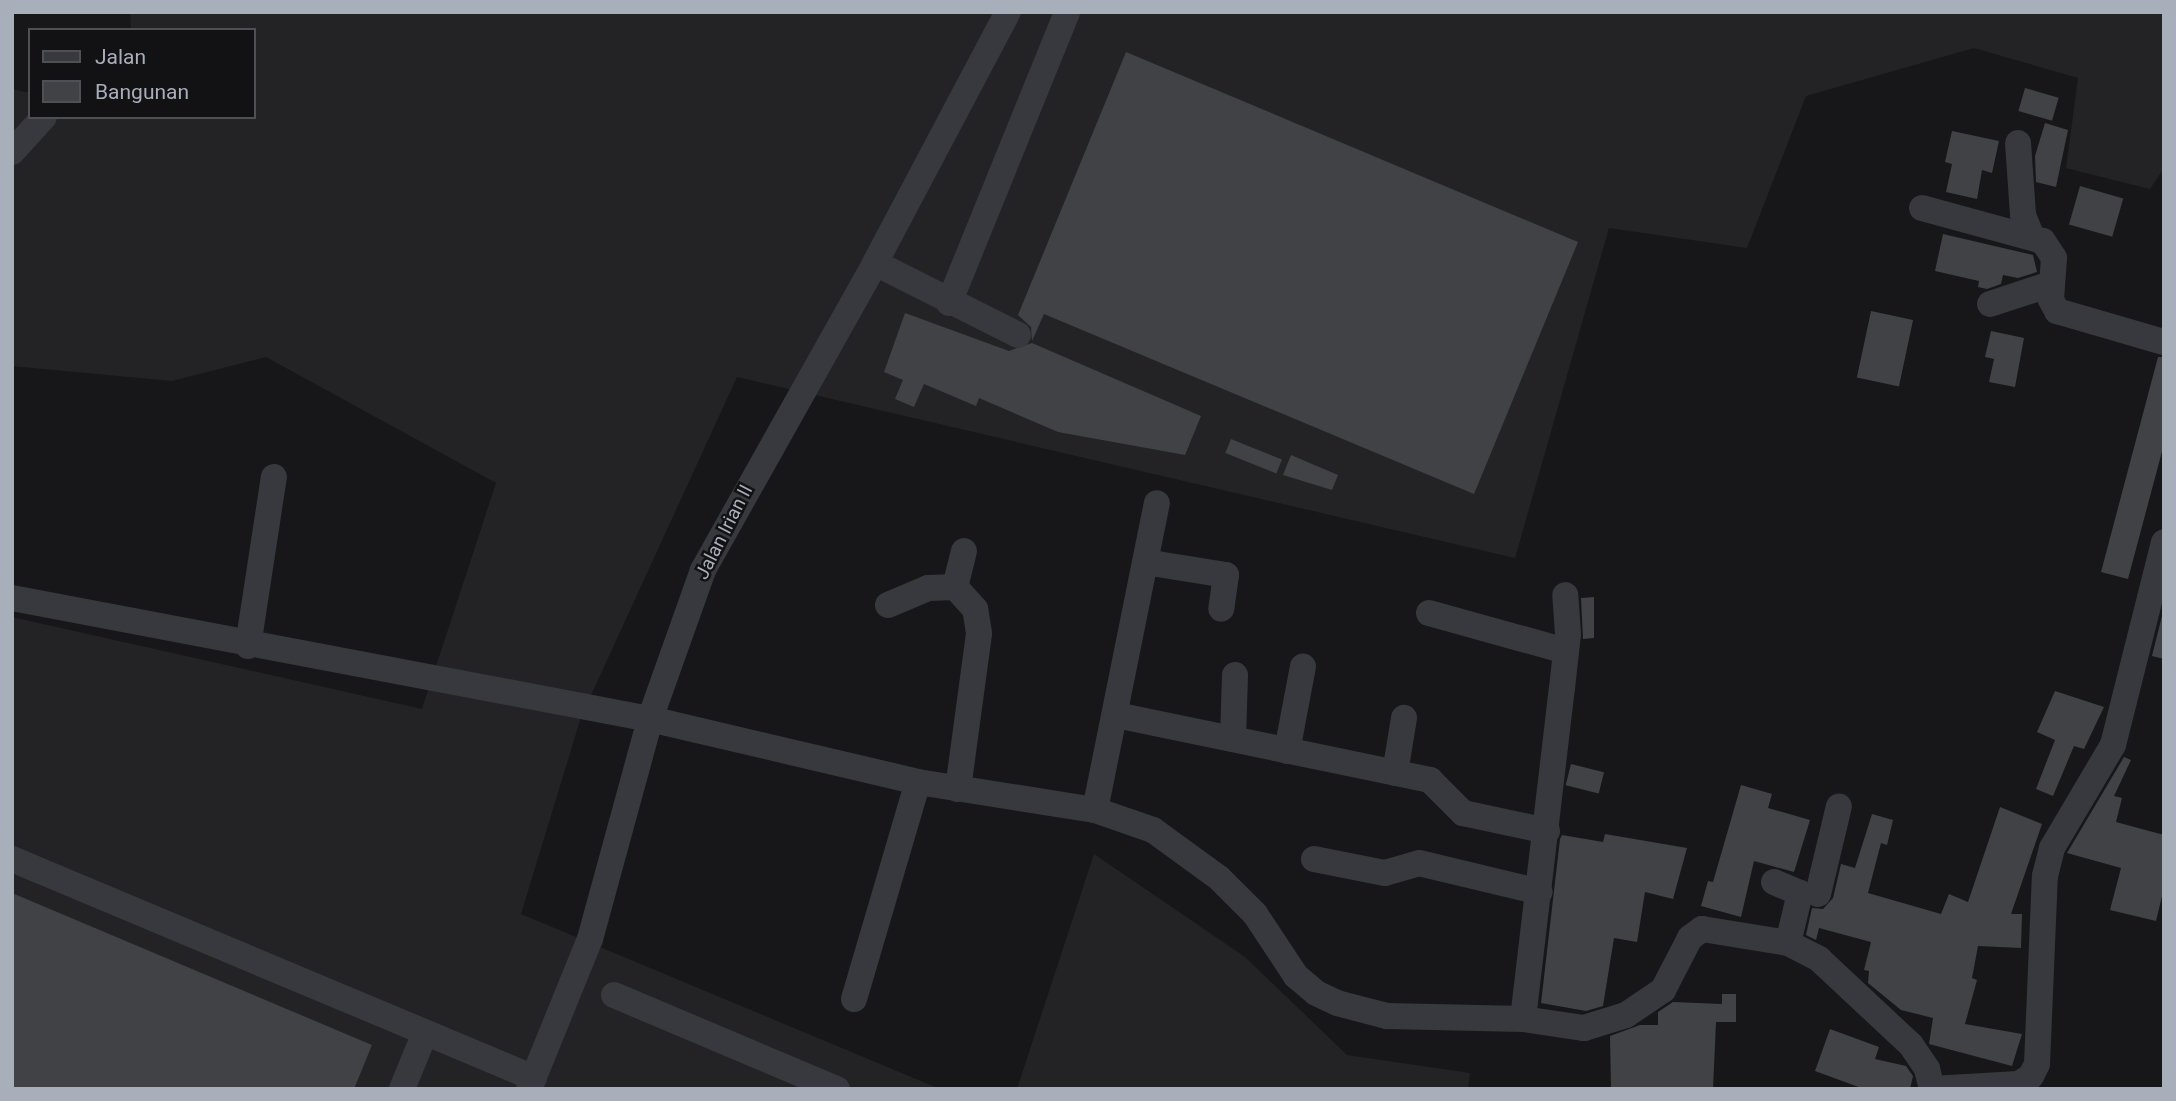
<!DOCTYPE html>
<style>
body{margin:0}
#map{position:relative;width:2176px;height:1101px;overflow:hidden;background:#171719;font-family:Roboto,sans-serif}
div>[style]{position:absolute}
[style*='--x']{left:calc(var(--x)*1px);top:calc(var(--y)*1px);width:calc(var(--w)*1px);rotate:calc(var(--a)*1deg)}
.built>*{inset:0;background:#232326}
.building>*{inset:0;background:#414246;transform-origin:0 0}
.minor>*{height:26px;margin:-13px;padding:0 13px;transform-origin:13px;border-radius:13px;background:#38393f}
span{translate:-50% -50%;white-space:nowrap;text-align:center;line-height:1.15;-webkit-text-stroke:5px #121214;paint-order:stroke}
.street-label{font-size:19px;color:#a8aeba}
.frame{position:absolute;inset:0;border:14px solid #a8aeba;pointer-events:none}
.legend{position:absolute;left:28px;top:28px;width:228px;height:91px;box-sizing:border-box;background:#121214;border:2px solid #4e5056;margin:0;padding:9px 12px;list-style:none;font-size:21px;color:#a8aeba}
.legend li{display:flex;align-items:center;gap:14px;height:35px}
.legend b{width:35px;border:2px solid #4e5056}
</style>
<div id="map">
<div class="built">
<i style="clip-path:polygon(130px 12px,2164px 12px,2164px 168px,2150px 189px,2066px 168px,2078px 78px,1974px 48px,1806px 96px,1747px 248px,1609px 228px,1515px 558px,737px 377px,581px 717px,521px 914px,940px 1089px,12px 1089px,12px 617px,422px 709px,496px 483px,266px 357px,172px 381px,12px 366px,12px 89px,30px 93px,30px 117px,254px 117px,254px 30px,131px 30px)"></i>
<i style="clip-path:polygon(1094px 854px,1245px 957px,1347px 1055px,1470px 1073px,1468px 1089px,1017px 1089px)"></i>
</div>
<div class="building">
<i style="clip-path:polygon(1126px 52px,1578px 242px,1474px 494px,1044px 314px,1032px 341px,1031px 327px,1018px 315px)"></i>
<i style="left:2025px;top:88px;width:35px;height:24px;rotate:16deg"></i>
<i style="clip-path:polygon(2045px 123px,2068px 130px,2056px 187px,2036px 182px,2035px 156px)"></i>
<i style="clip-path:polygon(1952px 131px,1999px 141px,1992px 173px,1982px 170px,1977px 199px,1946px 192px,1952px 164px,1945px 162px)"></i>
<i style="left:2080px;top:186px;width:45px;height:40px;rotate:16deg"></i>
<i style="clip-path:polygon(1943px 234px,2033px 255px,2037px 272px,2018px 278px,2003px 275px,2001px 284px,1987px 289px,1978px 287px,1979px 281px,1935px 271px)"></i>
<i style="left:1871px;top:311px;width:43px;height:68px;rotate:12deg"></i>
<i style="clip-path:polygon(905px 313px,1009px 351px,1032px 343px,1201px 416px,1185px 455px,1058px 432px,979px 398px,976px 406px,924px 384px,914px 407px,895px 399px,903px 380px,884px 372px)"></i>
<i style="clip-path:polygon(1991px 331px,2024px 338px,2015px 387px,1989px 382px,1994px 359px,1985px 357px)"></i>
<i style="clip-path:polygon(2158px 357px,2164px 357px,2164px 444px,2128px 579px,2101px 572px)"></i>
<i style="left:1231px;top:439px;width:55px;height:15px;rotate:22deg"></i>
<i style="clip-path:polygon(1291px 455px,1338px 475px,1332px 490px,1283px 475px)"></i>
<i style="clip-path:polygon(1594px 597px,1594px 638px,1583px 639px,1581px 598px)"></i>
<i style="clip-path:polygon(2164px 608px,2164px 659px,2152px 656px)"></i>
<i style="clip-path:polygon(2055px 691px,2104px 707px,2084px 749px,2074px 746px,2053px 796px,2036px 789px,2055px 740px,2037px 732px)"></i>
<i style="clip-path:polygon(2124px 757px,2131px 760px,2114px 796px,2122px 798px,2116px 822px,2164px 835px,2164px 888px,2156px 921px,2110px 910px,2121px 868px,2067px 853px)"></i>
<i style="left:1571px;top:764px;width:34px;height:22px;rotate:14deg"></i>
<i style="clip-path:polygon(1741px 785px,1772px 794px,1768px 808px,1810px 820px,1794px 872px,1754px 861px,1741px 917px,1701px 906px,1708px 881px,1713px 882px)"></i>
<i style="clip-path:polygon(2000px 807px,2042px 824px,2011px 914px,2022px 914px,2021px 948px,1978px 946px,1972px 978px,1977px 980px,1965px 1024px,2022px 1034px,2012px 1066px,1929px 1044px,1933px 1018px,1901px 1010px,1868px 983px,1869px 971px,1864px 970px,1871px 942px,1819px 928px,1816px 940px,1806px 935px,1812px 908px,1823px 909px,1833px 898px,1841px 864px,1855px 868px,1872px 814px,1893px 820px,1887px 845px,1881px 843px,1868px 893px,1941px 914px,1949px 894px,1968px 902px)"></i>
<i style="clip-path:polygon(1605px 834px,1687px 848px,1673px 899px,1645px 892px,1637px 942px,1614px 938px,1603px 1006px,1586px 1011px,1541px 1003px,1560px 839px,1562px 835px,1603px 842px)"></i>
<i style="clip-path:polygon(12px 893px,372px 1045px,354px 1089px,12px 1089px)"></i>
<i style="clip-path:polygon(1722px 994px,1736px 994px,1736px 1022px,1716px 1022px,1713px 1089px,1611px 1089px,1610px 1036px,1640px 1025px,1658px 1025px,1658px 1012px,1673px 1002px,1722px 1004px)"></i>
<i style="clip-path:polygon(1830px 1029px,1879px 1047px,1875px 1059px,1906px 1066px,1913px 1076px,1910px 1089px,1864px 1089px,1815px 1071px)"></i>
</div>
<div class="minor">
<i style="--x:2018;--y:143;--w:72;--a:86"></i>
<i style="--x:2023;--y:215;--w:24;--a:68"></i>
<i style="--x:12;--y:152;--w:47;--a:-47.6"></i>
<i style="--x:1922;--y:208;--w:125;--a:15.3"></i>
<i style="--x:2043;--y:241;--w:20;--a:57"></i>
<i style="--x:2054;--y:258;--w:42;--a:94.1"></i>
<i style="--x:2051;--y:300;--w:13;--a:61"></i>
<i style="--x:2057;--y:311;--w:111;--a:16.2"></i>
<i style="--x:875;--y:263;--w:160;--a:26.7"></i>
<i style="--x:949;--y:303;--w:314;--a:-67.9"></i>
<i style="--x:1990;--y:304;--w:64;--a:-18.2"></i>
<i style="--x:1145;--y:562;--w:82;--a:9.1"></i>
<i style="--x:1226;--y:575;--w:34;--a:98"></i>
<i style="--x:12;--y:598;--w:649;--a:10.74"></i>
<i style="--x:650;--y:719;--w:275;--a:13.2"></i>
<i style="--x:918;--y:782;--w:179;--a:9"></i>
<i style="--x:1095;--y:810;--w:61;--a:19"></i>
<i style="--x:1153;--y:830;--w:82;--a:36"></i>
<i style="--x:1219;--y:878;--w:51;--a:45"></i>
<i style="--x:1255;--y:914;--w:74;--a:56.5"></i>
<i style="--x:1296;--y:976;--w:26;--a:40"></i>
<i style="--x:1316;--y:993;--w:23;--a:25"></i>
<i style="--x:1337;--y:1003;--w:52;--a:14.6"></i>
<i style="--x:1387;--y:1016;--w:136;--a:1.3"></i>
<i style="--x:1523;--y:1019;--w:62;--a:8.4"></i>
<i style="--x:1584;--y:1028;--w:44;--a:-17.2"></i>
<i style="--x:1626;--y:1015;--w:45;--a:-34"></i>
<i style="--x:1663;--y:990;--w:59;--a:-62.6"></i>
<i style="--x:1690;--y:938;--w:15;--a:-37"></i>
<i style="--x:1702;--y:929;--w:87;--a:9.2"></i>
<i style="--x:1788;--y:943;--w:35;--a:27"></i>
<i style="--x:1819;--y:959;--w:126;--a:43.1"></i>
<i style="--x:1911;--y:1045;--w:29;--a:56"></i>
<i style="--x:1927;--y:1069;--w:21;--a:76"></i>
<i style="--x:888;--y:605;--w:43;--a:-23"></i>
<i style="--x:928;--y:588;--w:27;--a:-2"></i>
<i style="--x:1429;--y:613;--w:142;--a:15.5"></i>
<i style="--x:248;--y:646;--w:171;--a:-81.3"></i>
<i style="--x:1116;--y:715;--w:321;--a:11.7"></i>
<i style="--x:1430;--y:780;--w:47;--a:45"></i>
<i style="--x:1463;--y:813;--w:86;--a:12.1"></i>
<i style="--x:1233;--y:739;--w:64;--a:-88.2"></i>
<i style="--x:1287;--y:751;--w:86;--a:-79.3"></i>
<i style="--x:1395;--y:773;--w:56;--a:-80.7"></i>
<i style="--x:958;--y:789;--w:157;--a:-82.3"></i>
<i style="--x:979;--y:633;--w:24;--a:-99"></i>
<i style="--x:975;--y:609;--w:30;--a:-132"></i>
<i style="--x:955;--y:587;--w:37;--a:-76"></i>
<i style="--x:1095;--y:810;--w:313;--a:-78.6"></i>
<i style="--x:12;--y:859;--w:566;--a:22.76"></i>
<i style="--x:1314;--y:859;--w:72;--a:11.2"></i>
<i style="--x:1385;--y:873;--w:35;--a:-16"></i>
<i style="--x:1419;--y:863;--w:124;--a:13.5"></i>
<i style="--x:1774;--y:882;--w:28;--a:23"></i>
<i style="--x:1800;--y:893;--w:51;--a:103.5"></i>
<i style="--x:1818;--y:894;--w:90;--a:-76.6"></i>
<i style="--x:614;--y:995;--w:242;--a:22.9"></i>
<i style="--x:854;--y:999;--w:226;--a:-73.6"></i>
<i style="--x:1523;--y:1019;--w:333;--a:-83.3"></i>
<i style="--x:1562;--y:688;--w:54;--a:-83.7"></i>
<i style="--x:1568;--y:634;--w:39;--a:-94"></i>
<i style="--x:402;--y:1089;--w:58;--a:-67.8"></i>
<i style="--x:529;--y:1089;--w:162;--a:-67.9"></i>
<i style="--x:590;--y:939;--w:228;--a:-74.7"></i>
<i style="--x:650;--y:719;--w:158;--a:-70.4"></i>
<i style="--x:703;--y:570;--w:352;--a:-60.7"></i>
<i style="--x:875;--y:263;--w:284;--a:-62.1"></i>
<i style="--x:1932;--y:1089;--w:87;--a:-3.3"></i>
<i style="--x:2019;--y:1084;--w:14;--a:-34"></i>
<i style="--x:2031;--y:1076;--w:13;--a:-63"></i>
<i style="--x:2037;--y:1064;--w:188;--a:-87.6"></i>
<i style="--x:2045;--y:876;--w:29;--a:-76"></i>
<i style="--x:2052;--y:848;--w:120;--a:-59.4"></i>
<i style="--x:2113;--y:745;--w:209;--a:-75.9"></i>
</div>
<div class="street-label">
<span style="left:724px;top:532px;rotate:-63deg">Jalan Irian II</span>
</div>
<div class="frame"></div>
<ul class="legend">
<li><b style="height:9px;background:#38393f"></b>Jalan</li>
<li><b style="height:19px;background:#414246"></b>Bangunan</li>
</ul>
</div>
